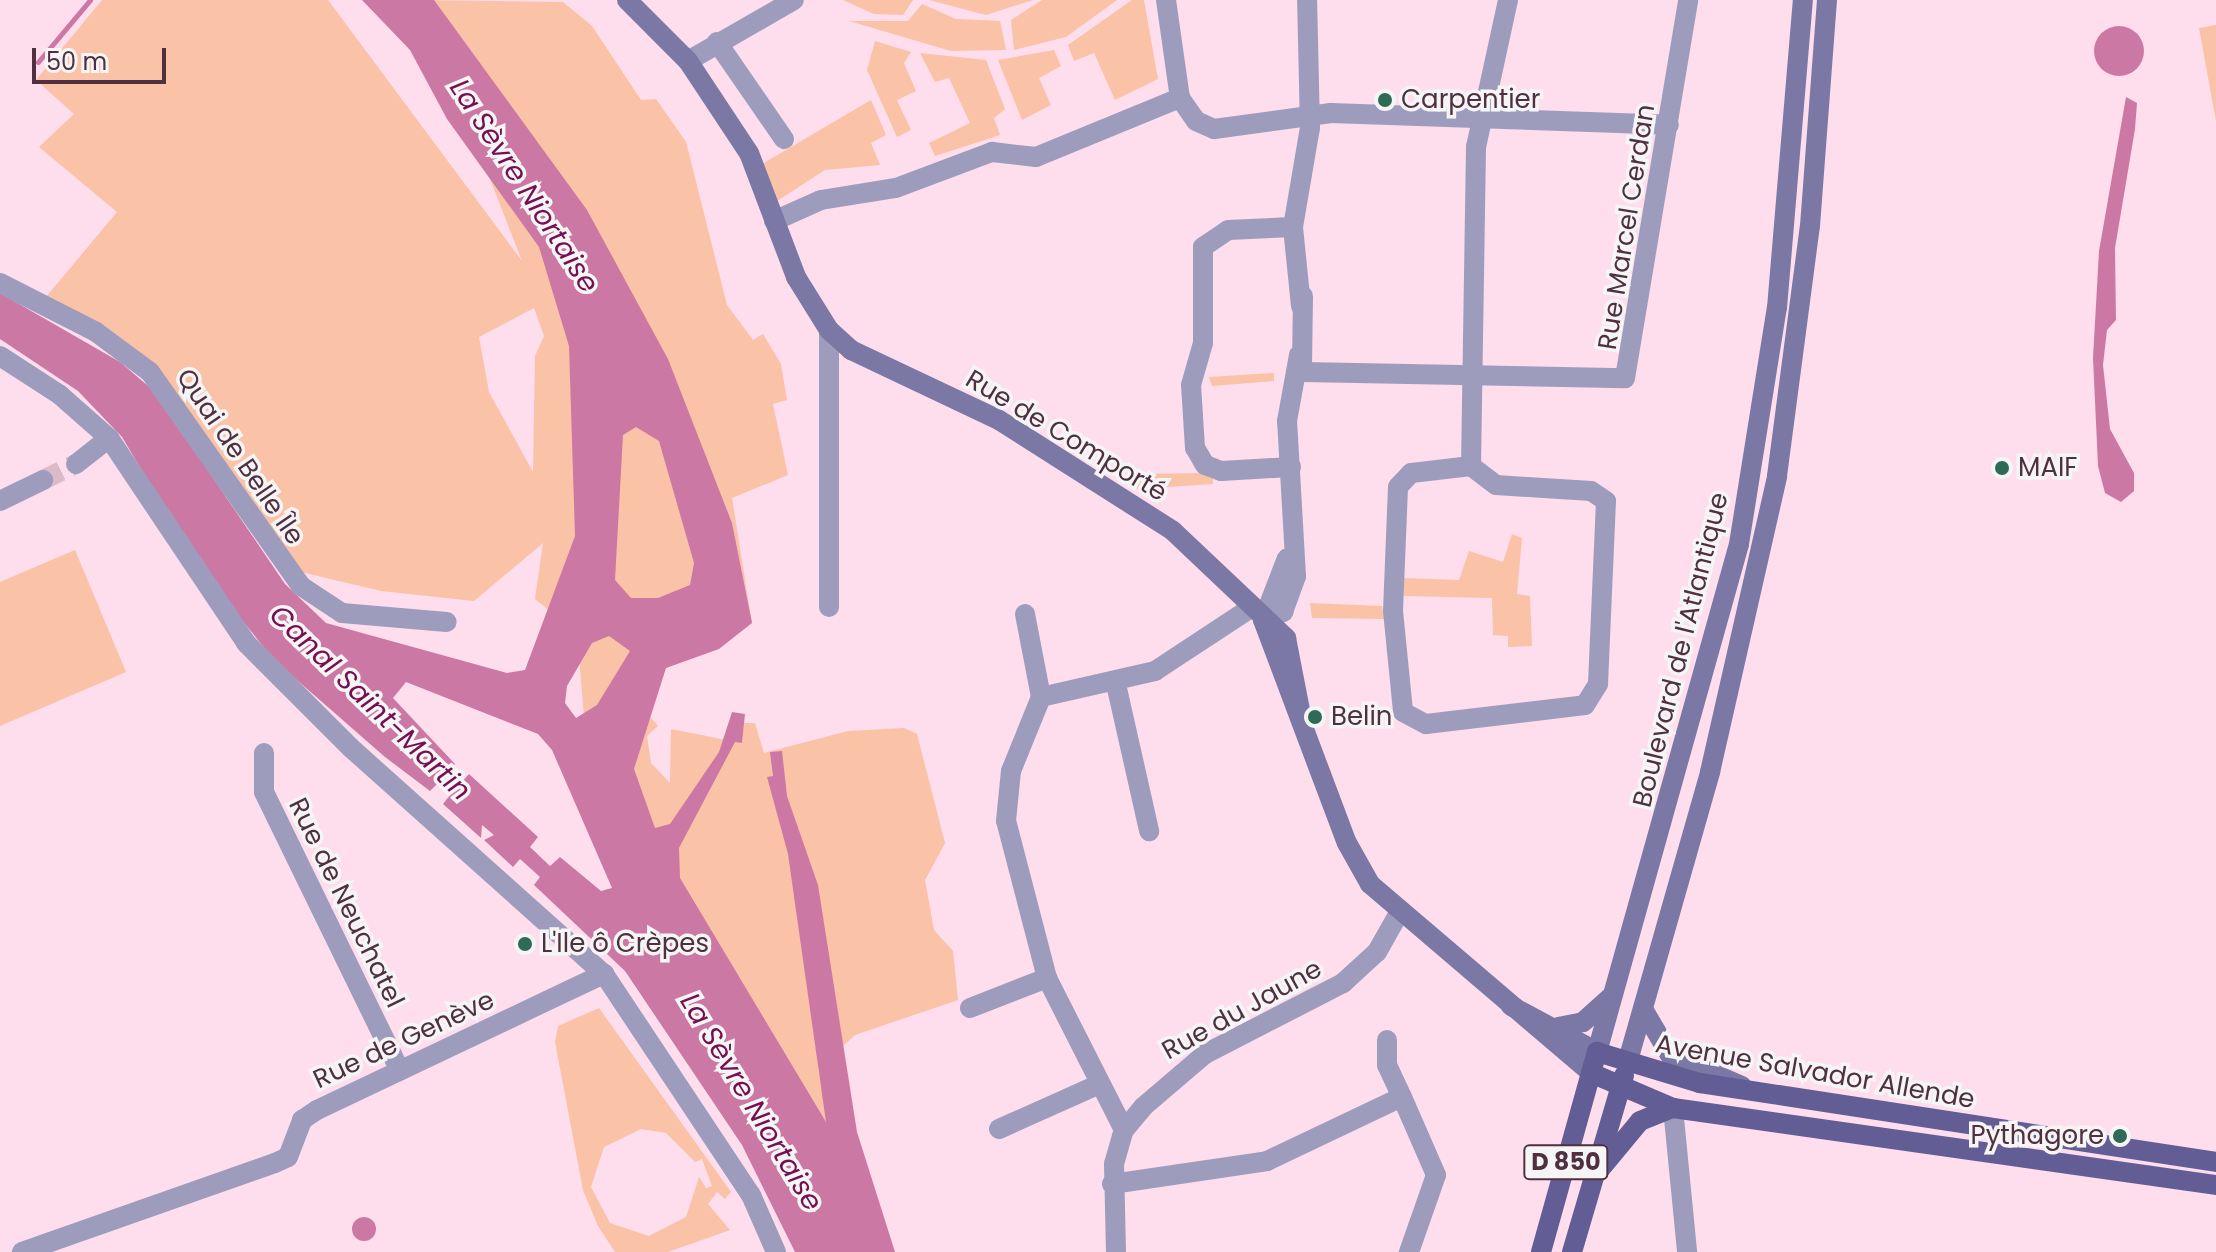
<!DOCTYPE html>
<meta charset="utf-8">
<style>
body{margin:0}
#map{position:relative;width:2216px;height:1252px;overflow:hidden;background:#fedded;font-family:Poppins,sans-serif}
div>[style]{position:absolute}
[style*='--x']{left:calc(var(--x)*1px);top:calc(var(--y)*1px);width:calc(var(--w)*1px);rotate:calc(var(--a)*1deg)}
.green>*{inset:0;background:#fac2a7}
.water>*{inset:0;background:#cc78a4}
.round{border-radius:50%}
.stream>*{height:5px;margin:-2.5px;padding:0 2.5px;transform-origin:2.5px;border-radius:2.5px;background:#cc78a4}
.street-tunnel>*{height:20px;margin-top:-10px;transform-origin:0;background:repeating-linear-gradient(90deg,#dbbaca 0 20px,transparent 0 30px)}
.street>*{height:20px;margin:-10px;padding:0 10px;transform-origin:10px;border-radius:10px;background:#9e9cbd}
.secondary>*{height:20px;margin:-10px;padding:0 10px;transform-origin:10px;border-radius:10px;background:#7b78a6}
.primary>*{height:20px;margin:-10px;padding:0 10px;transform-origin:10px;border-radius:10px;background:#635d96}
.dots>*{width:22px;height:22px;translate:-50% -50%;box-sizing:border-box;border:4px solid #f5f5f5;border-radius:50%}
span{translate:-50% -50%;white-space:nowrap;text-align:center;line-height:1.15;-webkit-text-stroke:7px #f5f5f5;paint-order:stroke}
.shield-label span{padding:2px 6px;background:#f5f5f5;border:2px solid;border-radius:6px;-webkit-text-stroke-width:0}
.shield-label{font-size:24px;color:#503040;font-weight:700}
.poi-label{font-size:26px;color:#503040}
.left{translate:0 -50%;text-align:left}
.right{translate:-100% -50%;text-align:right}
.street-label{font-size:26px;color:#503040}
.water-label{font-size:28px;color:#750f51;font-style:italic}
.scale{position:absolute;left:32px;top:48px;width:134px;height:36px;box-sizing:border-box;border:4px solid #503040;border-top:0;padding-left:10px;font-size:24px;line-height:28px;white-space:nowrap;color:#503040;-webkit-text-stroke:6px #f5f5f5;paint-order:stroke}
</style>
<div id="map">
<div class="green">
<i style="clip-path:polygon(evenodd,102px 0,328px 0,522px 261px,420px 0,563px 2px,592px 26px,641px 100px,656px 99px,686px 142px,727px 305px,753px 340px,763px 334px,781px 364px,787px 400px,773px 404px,788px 475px,732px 498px,752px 623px,666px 668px,647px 713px,658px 726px,647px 736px,651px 763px,670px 783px,671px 729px,742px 743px,744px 723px,755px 723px,764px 753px,848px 731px,904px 728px,917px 734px,945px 843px,925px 880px,934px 930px,953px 951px,958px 1000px,855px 1035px,818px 1069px,830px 1130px,814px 1132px,585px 729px,577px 633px,535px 599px,543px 543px,474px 601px,381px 591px,297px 571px,150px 360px,46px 297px,117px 212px,39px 147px,74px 114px,36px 80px,102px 0,534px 308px,544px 336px,535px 356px,533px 472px,489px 392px,479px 337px,534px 308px)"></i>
<i style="clip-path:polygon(843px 0,913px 0,903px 15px,874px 14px)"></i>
<i style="clip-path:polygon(929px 0,1033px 0,986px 15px)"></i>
<i style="clip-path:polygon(1042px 0,1117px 0,1066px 37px,1014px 50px,1011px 20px)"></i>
<i style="clip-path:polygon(1132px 0,1144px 0,1158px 79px,1115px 100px,1094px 53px,1074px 61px,1068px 45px)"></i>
<i style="clip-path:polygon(922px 4px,956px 19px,1000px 21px,1006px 50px,951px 51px,849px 21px,908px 21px)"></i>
<i style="clip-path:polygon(2216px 25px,2216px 121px,2199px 28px)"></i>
<i style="clip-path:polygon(875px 41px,911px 52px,904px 63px,916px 91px,897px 100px,911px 130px,897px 137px,867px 70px)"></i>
<i style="clip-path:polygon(1054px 50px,1061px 66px,1039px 78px,1051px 105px,1022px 120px,998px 60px)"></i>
<i style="clip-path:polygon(920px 53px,986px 60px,1005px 109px,994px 118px,1000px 135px,935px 156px,929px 143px,970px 123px,949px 78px,935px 82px)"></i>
<i style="clip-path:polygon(871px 100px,886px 135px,871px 143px,880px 165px,825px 170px,777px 201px,762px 164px)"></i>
<i style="clip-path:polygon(1274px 373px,1274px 381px,1212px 386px,1209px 377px)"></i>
<i style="clip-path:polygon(1213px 473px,1213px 484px,1137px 489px,1134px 474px)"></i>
<i style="clip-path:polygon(1512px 534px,1522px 538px,1517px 594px,1530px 596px,1532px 646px,1508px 647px,1508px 636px,1493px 635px,1492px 598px,1404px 596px,1403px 578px,1459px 580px,1469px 551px,1503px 562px)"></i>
<i style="clip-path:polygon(75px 550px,126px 672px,0 726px,0 582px)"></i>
<i style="clip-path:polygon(1310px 603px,1382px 606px,1384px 619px,1312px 618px)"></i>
<i style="clip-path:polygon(evenodd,599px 1008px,731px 1192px,725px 1199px,717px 1192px,708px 1204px,730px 1230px,668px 1252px,615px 1252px,598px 1226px,583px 1190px,555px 1042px,558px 1026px,599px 1008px,641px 1129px,666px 1133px,695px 1162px,702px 1159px,712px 1186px,706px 1188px,699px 1177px,686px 1217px,649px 1236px,610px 1223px,591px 1187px,604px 1147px,641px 1129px)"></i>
</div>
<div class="water">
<i style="clip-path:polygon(evenodd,362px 0,434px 0,587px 210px,668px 359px,732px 523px,752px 623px,719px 649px,666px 668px,634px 769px,655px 828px,670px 824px,719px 752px,732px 712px,745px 714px,742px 743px,735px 742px,679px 848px,680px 878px,826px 1122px,788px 854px,767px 777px,773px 776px,770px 752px,782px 751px,787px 796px,818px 885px,857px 1132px,895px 1252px,795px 1252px,742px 1145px,625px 971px,534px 885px,540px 877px,520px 859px,513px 867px,484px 840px,494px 835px,482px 825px,481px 838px,443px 804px,450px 795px,437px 784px,430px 791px,385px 757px,274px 660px,199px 566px,122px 437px,78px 391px,0 339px,0 293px,120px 362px,154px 391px,285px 584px,326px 623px,507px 673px,525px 670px,575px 536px,569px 346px,539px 247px,447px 119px,410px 50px,362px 0,636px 427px,659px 441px,694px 563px,690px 585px,658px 598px,631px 598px,615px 580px,623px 435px,636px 427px,362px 0,609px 636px,630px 651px,597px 705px,576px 718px,565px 703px,567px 686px,592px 643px,609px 636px,362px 0,406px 682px,538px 734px,552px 750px,612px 888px,601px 891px,560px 857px,550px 866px,530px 847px,538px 837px,469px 774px,460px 784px,448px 773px,455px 764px,393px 698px,406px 682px)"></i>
<i class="round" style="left:2094px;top:26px;width:50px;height:50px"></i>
<i style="clip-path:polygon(2126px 97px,2137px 103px,2135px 129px,2115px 248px,2116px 320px,2107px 330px,2103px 365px,2110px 429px,2134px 473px,2134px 491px,2121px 502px,2105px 493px,2098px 466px,2093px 358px,2099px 251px)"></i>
<i class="round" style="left:352px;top:1217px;width:24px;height:24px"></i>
</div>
<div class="stream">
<i style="--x:38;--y:62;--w:81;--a:-50"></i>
</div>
<div class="street-tunnel">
<i style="--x:43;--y:480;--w:37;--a:-26"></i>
</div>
<div class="street">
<i style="--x:1166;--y:0;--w:99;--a:81.9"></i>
<i style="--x:717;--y:42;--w:118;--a:55.4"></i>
<i style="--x:688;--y:61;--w:122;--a:-29.9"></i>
<i style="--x:774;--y:221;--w:51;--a:-24.1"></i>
<i style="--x:821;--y:200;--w:76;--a:-9.1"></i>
<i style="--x:896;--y:188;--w:103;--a:-20.6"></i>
<i style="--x:992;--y:152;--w:44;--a:6.5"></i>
<i style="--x:1036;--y:157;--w:156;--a:-22.3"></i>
<i style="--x:1180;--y:98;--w:28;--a:55"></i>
<i style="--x:1196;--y:121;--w:20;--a:24"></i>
<i style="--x:1214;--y:129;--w:118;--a:-7.8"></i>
<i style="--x:1331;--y:113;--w:338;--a:2"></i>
<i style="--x:0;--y:283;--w:108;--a:27"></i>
<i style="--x:96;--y:332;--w:67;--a:36.5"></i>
<i style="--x:150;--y:372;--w:262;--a:54.8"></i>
<i style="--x:301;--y:586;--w:49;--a:33.4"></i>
<i style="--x:342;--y:613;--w:105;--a:4.9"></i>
<i style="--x:1301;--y:306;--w:79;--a:-95.8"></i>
<i style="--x:1293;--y:227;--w:100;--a:-80.3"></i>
<i style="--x:1310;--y:128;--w:128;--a:-91.3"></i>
<i style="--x:829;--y:330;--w:277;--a:90"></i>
<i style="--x:0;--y:356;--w:72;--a:33"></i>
<i style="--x:60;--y:395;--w:65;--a:41.3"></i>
<i style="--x:109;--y:438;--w:247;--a:56.2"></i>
<i style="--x:246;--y:643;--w:148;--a:45"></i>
<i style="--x:351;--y:748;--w:339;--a:41.8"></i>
<i style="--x:604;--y:974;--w:265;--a:56.4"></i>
<i style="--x:751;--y:1195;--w:62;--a:66.3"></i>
<i style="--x:1302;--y:367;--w:71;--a:-89.2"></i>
<i style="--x:1303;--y:372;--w:322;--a:1.1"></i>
<i style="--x:1625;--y:378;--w:383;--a:-80.5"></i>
<i style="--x:76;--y:464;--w:42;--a:-38.2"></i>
<i style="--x:1471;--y:466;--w:60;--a:173.3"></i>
<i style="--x:1411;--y:473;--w:19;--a:133"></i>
<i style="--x:1398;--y:487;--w:124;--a:92.3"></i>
<i style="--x:1393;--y:611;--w:101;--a:84.3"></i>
<i style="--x:1403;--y:712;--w:26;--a:28"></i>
<i style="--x:1426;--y:724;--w:160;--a:-6.8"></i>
<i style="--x:1585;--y:705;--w:25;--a:-58"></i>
<i style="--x:1598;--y:684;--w:183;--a:-87.5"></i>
<i style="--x:1606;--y:501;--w:18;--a:-146"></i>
<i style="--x:1591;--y:491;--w:95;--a:-176.4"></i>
<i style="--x:1496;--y:485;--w:31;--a:-143"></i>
<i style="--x:1471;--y:466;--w:319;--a:-89.1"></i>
<i style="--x:1476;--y:147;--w:150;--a:-77.7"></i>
<i style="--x:1291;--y:467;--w:70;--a:176.7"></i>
<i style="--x:1221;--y:471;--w:17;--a:-159"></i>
<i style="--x:1205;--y:465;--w:20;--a:-120"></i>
<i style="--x:1195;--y:448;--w:63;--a:-93.6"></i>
<i style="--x:1191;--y:385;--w:44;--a:-74.1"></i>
<i style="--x:1203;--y:343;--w:96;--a:-90"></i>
<i style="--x:1203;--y:247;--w:30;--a:-34"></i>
<i style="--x:1228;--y:230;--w:65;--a:-2.6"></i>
<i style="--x:0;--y:501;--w:48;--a:-26"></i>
<i style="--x:1025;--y:614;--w:85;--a:79.1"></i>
<i style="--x:1263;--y:620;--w:22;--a:-22"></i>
<i style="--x:1283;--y:612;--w:38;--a:-70"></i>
<i style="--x:1296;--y:576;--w:155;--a:-93.3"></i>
<i style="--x:1287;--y:421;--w:67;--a:-79.7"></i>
<i style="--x:1263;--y:620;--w:66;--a:-68.8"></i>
<i style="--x:1116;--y:684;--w:151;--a:77.3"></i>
<i style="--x:264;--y:753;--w:39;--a:90"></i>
<i style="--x:264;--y:792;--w:310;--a:64"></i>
<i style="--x:1047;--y:978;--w:162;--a:-104.6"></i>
<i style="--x:1006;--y:821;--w:50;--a:-84.3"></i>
<i style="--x:1011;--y:771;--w:80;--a:-67.9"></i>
<i style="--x:1041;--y:697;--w:117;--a:-12.8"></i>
<i style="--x:1155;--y:671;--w:113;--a:-33.4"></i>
<i style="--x:970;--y:1008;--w:83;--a:-21.3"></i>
<i style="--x:1047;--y:978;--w:170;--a:63.1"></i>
<i style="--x:1387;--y:1040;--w:25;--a:90"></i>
<i style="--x:1387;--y:1065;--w:35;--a:65"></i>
<i style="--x:1673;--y:1108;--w:145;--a:84.4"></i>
<i style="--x:999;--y:1129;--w:105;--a:-24.1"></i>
<i style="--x:1112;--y:1184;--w:157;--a:-8.4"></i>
<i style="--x:1267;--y:1161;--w:149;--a:-25.4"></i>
<i style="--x:1402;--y:1097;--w:85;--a:66.4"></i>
<i style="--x:1436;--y:1175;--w:82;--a:109.3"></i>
<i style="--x:22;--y:1252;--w:268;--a:-19.4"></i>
<i style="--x:275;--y:1163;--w:14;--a:-25"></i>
<i style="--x:288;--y:1157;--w:40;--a:-69"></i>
<i style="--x:302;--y:1120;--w:18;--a:-34"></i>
<i style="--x:317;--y:1110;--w:318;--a:-25.4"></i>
<i style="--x:1116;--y:1252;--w:88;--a:-91.3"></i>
<i style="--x:1114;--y:1164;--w:35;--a:-74"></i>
<i style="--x:1124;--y:1130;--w:30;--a:-50"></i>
<i style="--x:1143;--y:1107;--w:82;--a:-40.5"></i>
<i style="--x:1205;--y:1054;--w:155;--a:-27.2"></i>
<i style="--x:1343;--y:983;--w:46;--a:-42.4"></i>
<i style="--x:1377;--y:952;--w:45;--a:-60.6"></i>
</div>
<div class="secondary">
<i style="--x:627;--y:0;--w:86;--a:45"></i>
<i style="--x:688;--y:61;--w:110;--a:56.5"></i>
<i style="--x:749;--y:153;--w:133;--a:69.2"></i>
<i style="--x:796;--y:277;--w:62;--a:58.1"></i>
<i style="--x:829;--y:330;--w:30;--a:42"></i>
<i style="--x:851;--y:350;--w:164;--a:25.3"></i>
<i style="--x:999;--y:420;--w:206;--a:32.5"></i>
<i style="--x:1173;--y:531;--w:156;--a:43.4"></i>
<i style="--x:1286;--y:638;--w:73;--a:79"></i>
<i style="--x:1263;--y:620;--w:238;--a:69.4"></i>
<i style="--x:1347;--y:843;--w:47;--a:60.7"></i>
<i style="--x:1370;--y:884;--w:291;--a:40.5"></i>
<i style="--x:1511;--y:1006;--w:98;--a:28.1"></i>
<i style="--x:1597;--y:1052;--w:527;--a:-74.38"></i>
<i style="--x:1739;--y:544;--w:239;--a:-80.9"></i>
<i style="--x:1777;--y:308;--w:309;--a:-85.2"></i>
<i style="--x:1643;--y:1009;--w:53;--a:59.6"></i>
<i style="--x:1670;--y:1055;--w:78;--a:23.3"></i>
<i style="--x:1558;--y:1027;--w:25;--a:-11"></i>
<i style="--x:1583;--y:1022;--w:39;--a:-42"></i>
<i style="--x:1627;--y:1064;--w:304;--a:-74.1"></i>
<i style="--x:1710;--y:772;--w:303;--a:-77.2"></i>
<i style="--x:1777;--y:476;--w:252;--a:-82.5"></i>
<i style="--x:1810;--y:226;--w:227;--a:-85.7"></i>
</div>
<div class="primary">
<i style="--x:1591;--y:1073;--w:89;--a:23.1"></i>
<i style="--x:1673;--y:1108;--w:548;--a:8.07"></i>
<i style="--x:1597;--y:1173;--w:67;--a:-50.4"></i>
<i style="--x:1640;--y:1121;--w:35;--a:-22"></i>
<i style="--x:1541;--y:1252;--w:208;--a:-74.4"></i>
<i style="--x:1597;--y:1052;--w:108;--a:16.8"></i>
<i style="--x:1700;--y:1083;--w:522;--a:8.7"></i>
<i style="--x:1572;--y:1252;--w:184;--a:-73.6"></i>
</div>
<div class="dots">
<i style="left:1385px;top:100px;background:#2e6a55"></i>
<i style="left:2002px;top:468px;background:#2e6a55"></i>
<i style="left:1315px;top:717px;background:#2e6a55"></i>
<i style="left:525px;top:944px;background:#2e6a55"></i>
<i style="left:2120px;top:1136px;background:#2e6a55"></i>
</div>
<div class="shield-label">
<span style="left:1566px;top:1162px">D 850</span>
</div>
<div class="poi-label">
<span class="left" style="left:1401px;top:100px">Carpentier</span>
<span class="left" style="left:2018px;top:468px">MAIF</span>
<span class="left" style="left:1331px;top:717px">Belin</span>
<span class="left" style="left:541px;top:944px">L'Ile ô Crèpes</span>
<span class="right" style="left:2104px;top:1136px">Pythagore</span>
</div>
<div class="street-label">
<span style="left:1627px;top:227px;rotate:-81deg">Rue Marcel Cerdan</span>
<span style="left:1066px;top:436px;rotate:31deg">Rue de Comporté</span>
<span style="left:240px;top:457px;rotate:56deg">Quai de Belle Île</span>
<span style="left:1681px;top:650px;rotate:-76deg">Boulevard de l'Atlantique</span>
<span style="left:346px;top:903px;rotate:64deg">Rue de Neuchatel</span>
<span style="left:1242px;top:1010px;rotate:-29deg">Rue du Jaune</span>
<span style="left:404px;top:1040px;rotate:-25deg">Rue de Genève</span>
<span style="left:1815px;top:1072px;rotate:10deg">Avenue Salvador Allende</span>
</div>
<div class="water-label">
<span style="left:524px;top:186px;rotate:57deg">La Sèvre Niortaise</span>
<span style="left:370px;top:703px;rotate:44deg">Canal Saint-Martin</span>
<span style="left:751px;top:1102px;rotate:59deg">La Sèvre Niortaise</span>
</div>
<div class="scale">50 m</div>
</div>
